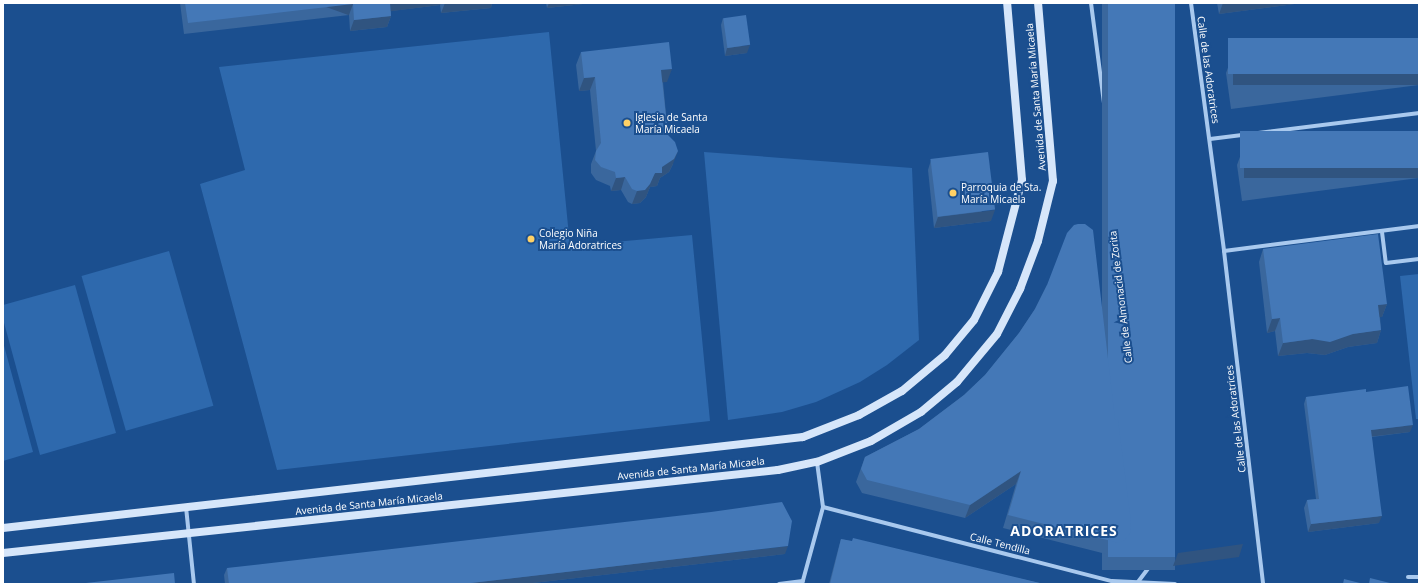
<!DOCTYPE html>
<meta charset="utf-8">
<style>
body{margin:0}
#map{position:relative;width:1422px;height:587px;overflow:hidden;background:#1b4f8f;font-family:"Open Sans",sans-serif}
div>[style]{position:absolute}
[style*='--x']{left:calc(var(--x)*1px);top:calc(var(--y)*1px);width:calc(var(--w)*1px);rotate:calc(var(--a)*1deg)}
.green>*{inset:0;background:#2e69ad;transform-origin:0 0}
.street>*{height:4px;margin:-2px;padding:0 2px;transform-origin:2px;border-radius:2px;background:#a9c9ee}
.secondary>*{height:8px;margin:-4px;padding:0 4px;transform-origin:4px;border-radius:4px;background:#d6e6fa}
.wall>*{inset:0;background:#3a679d;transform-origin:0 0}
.shaded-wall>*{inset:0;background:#305480;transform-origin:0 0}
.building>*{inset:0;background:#4478b7;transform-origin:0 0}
.dots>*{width:11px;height:11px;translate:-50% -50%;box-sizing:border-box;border:2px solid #1b4f8f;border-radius:50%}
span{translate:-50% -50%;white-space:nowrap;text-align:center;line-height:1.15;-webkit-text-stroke:4px #1b4f8f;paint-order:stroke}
.street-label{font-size:10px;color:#fff}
.poi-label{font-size:10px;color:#fff}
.left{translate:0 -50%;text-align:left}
.district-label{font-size:14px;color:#fff;font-weight:700;letter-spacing:1px}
.frame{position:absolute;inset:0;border:4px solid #fff;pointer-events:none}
</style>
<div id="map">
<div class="green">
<i style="clip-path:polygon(549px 32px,570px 246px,692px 235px,710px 421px,277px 470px,200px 184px,245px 170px,219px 67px)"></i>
<i style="clip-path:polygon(704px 152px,912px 168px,919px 340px,887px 365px,860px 382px,816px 402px,782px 412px,728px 420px)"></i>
<i style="left:169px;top:251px;width:161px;height:91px;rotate:74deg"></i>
<i style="clip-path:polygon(1419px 274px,1419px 419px,1416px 419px,1400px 276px)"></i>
<i style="clip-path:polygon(75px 285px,116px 433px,40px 455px,3px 319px,3px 305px)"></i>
<i style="clip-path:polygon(3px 342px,33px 452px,3px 461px)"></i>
</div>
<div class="street">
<i style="--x:1091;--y:3;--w:209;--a:82.6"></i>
<i style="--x:1118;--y:210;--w:346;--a:83.2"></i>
<i style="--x:1159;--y:554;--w:35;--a:127"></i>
<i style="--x:1191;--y:3;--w:250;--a:82.4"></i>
<i style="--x:1224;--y:251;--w:335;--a:83.3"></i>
<i style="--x:1210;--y:139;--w:211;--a:-7.1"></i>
<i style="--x:1382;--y:232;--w:31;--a:83"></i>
<i style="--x:1386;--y:263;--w:33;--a:-7"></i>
<i style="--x:1224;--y:251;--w:197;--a:-7.3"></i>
<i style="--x:186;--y:507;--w:77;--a:84.1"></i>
<i style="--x:823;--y:507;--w:298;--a:14.4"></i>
<i style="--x:1112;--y:581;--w:63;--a:2.7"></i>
<i style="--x:1408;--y:577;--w:11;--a:0"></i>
<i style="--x:779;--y:584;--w:24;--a:-7"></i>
<i style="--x:802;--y:584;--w:80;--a:-74.7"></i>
<i style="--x:823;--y:507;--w:45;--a:-97.6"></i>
</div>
<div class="secondary">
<i style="--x:3;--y:528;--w:805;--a:-6.49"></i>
<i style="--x:803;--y:437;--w:60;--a:-21.4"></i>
<i style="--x:859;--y:415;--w:49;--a:-29.2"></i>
<i style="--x:902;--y:391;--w:56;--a:-39.9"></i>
<i style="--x:945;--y:355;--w:45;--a:-50.4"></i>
<i style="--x:974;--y:320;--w:54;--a:-63.4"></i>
<i style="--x:998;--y:272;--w:95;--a:-75.4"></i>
<i style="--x:1022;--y:180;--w:178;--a:-94.8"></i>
<i style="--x:3;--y:553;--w:779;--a:-6.11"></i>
<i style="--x:778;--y:470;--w:40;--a:-12"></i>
<i style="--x:817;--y:462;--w:58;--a:-21.3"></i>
<i style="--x:871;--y:441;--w:58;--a:-30.1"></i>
<i style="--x:921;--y:412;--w:47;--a:-39.8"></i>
<i style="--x:957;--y:382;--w:62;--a:-50.2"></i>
<i style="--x:997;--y:334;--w:51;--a:-62.9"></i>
<i style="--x:1020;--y:289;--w:51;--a:-69.4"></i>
<i style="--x:1038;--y:241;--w:62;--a:-76"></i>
<i style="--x:1053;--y:181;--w:179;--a:-94.8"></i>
</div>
<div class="wall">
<i style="clip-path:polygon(180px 3px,492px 3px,491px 8px,441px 13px,440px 5px,391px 11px,391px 16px,387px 27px,350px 31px,349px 15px,184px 34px)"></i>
<i style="clip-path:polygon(546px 3px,584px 3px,583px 4px,547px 8px)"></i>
<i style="left:1102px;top:3px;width:73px;height:567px"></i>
<i style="clip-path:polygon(1217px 3px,1302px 3px,1219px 14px)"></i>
<i style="clip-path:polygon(723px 18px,747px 53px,725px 56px,721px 25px)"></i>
<i style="clip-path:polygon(1419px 38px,1419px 85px,1231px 109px,1226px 73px,1230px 62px)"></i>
<i style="clip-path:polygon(581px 52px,667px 82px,663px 82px,668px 135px,673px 164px,669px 172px,660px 178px,657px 186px,650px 187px,646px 197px,640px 203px,632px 204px,628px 202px,621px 190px,611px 191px,610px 186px,596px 180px,591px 173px,591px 164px,596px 151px,590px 90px,579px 91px,576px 65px)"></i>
<i style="clip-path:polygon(1419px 131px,1419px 178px,1242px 201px,1237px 165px,1241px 154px)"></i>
<i style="clip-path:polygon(931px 160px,991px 221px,934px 228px,928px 170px)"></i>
<i style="clip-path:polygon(1263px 249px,1387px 304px,1382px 317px,1380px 317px,1381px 330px,1377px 343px,1348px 347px,1325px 355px,1307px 353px,1278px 356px,1275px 331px,1267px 333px,1259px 262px)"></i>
<i style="clip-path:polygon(1047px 285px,1115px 419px,1130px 533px,1125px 546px,1120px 553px,1114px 556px,1003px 528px,1016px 484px,965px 518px,862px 493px,856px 482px,865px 457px,919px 429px,964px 395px,985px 375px,1019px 333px,1035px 309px)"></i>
<i style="clip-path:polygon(1366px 392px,1410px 432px,1372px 437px,1379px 523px,1308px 532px,1304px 508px,1307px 500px,1316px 499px,1304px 404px,1306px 397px)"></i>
<i style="clip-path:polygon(841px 539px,1044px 584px,829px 584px,839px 546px)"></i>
<i style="clip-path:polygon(785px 554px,524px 584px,225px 584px,224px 575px,227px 568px)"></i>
</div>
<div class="shaded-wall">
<i style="clip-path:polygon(389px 3px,441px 3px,440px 5px,385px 12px)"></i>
<i style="clip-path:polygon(445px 3px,492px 3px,491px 8px,441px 13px)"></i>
<i style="clip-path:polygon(549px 3px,584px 3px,583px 4px,547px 8px)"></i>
<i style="clip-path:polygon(1223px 3px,1302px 3px,1219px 14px)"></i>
<i style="left:353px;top:4px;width:12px;height:166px;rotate:110deg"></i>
<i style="clip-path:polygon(391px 16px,387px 27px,350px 31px,354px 20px)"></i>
<i style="clip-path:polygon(750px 45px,747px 53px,725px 56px,727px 48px)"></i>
<i style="clip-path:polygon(672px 69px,667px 82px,656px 83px,661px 70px)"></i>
<i style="left:1419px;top:74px;width:11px;height:186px;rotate:90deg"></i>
<i style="clip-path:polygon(595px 77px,590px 90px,579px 91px,584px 78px)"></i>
<i style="clip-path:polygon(678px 151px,673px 164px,669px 172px,660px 178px,657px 186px,650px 187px,646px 197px,640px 203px,632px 204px,637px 191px)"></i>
<i style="left:1419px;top:168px;width:10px;height:175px;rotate:90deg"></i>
<i style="clip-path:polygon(625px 177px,621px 190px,611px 191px,616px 178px)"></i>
<i style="clip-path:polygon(995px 210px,991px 221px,934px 228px,938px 217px)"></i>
<i style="clip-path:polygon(1387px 304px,1382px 317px,1373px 318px,1378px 305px)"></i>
<i style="clip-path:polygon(1280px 318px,1275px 331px,1267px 333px,1272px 319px)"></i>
<i style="clip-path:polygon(1381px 330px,1377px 343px,1348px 347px,1325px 355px,1307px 353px,1278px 356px,1283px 343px)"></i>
<i style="clip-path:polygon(1413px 425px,1410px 432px,1368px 437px,1371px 430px)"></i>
<i style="clip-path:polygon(1021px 471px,1016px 484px,965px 518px,970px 505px)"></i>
<i style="clip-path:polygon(1382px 516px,1379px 523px,1308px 532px,1311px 524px)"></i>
<i style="clip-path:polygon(1130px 533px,1125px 546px,1120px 553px,1114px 556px,1119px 543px)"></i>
<i style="clip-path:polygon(1243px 544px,1239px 557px,1173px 566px,1178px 553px)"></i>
<i style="clip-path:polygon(788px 546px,785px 554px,524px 584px,462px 584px)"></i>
</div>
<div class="building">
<i style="clip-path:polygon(185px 3px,390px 3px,391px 16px,354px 20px,353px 4px,188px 23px)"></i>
<i style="left:1108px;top:3px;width:67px;height:554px"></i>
<i style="left:746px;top:15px;width:30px;height:23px;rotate:82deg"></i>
<i style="left:1419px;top:38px;width:36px;height:191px;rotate:90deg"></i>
<i style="clip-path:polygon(669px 42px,672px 69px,661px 70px,668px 135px,675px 142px,678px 151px,674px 159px,662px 167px,662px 173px,655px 173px,650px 184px,645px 190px,637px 191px,632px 189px,625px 177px,616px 178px,615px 172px,601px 167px,595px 160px,596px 151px,601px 143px,595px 77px,584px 78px,581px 52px)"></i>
<i style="left:1419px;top:131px;width:37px;height:179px;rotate:90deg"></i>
<i style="left:988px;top:152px;width:58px;height:58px;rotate:83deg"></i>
<i style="clip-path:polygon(1078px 224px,1085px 224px,1093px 230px,1115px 419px,1118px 420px,1131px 522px,1130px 533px,1125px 540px,1119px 543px,1008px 515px,1021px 471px,970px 505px,867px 480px,861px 469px,865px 457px,919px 429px,964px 395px,985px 375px,1019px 333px,1035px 309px,1047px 285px,1067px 233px,1074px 225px)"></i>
<i style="clip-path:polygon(1378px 234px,1387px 304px,1378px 305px,1381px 330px,1353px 334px,1330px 342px,1312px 339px,1283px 343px,1280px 318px,1272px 319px,1263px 249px)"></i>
<i style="clip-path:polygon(1408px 386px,1413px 425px,1371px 430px,1382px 516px,1311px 524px,1307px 500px,1319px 499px,1306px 397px,1366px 389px,1366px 392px)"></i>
<i style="clip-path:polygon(782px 502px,792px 521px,788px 546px,462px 584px,229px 584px,227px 568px,711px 512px)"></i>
<i style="clip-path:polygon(853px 538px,1044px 584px,830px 584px,841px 539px,852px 541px)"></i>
<i style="clip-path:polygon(174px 573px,175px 584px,77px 584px)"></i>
<i style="clip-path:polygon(1370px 578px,1394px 584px,1369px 584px)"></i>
<i style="clip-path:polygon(1344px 579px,1364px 584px,1343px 584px)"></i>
</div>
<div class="dots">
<i style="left:627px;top:123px;background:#ffd166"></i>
<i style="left:953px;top:193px;background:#ffd166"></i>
<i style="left:531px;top:239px;background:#ffd166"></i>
</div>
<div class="street-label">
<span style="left:1208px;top:70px;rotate:82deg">Calle de las Adoratrices</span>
<span style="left:1036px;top:97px;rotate:-95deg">Avenida de Santa María Micaela</span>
<span style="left:1121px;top:297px;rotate:-97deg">Calle de Almonacid de Zorita</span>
<span style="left:1236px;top:419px;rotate:-97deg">Calle de las Adoratrices</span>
<span style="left:691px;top:469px;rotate:-6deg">Avenida de Santa María Micaela</span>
<span style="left:369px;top:504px;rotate:-6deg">Avenida de Santa María Micaela</span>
<span style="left:1000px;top:544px;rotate:14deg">Calle Tendilla</span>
</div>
<div class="poi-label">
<span class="left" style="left:635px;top:123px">Iglesia de Santa<br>María Micaela</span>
<span class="left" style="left:961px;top:193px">Parroquia de Sta.<br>María Micaela</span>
<span class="left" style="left:539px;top:239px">Colegio Niña<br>María Adoratrices</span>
</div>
<div class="district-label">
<span style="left:1064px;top:531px">ADORATRICES</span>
</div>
<div class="frame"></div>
</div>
